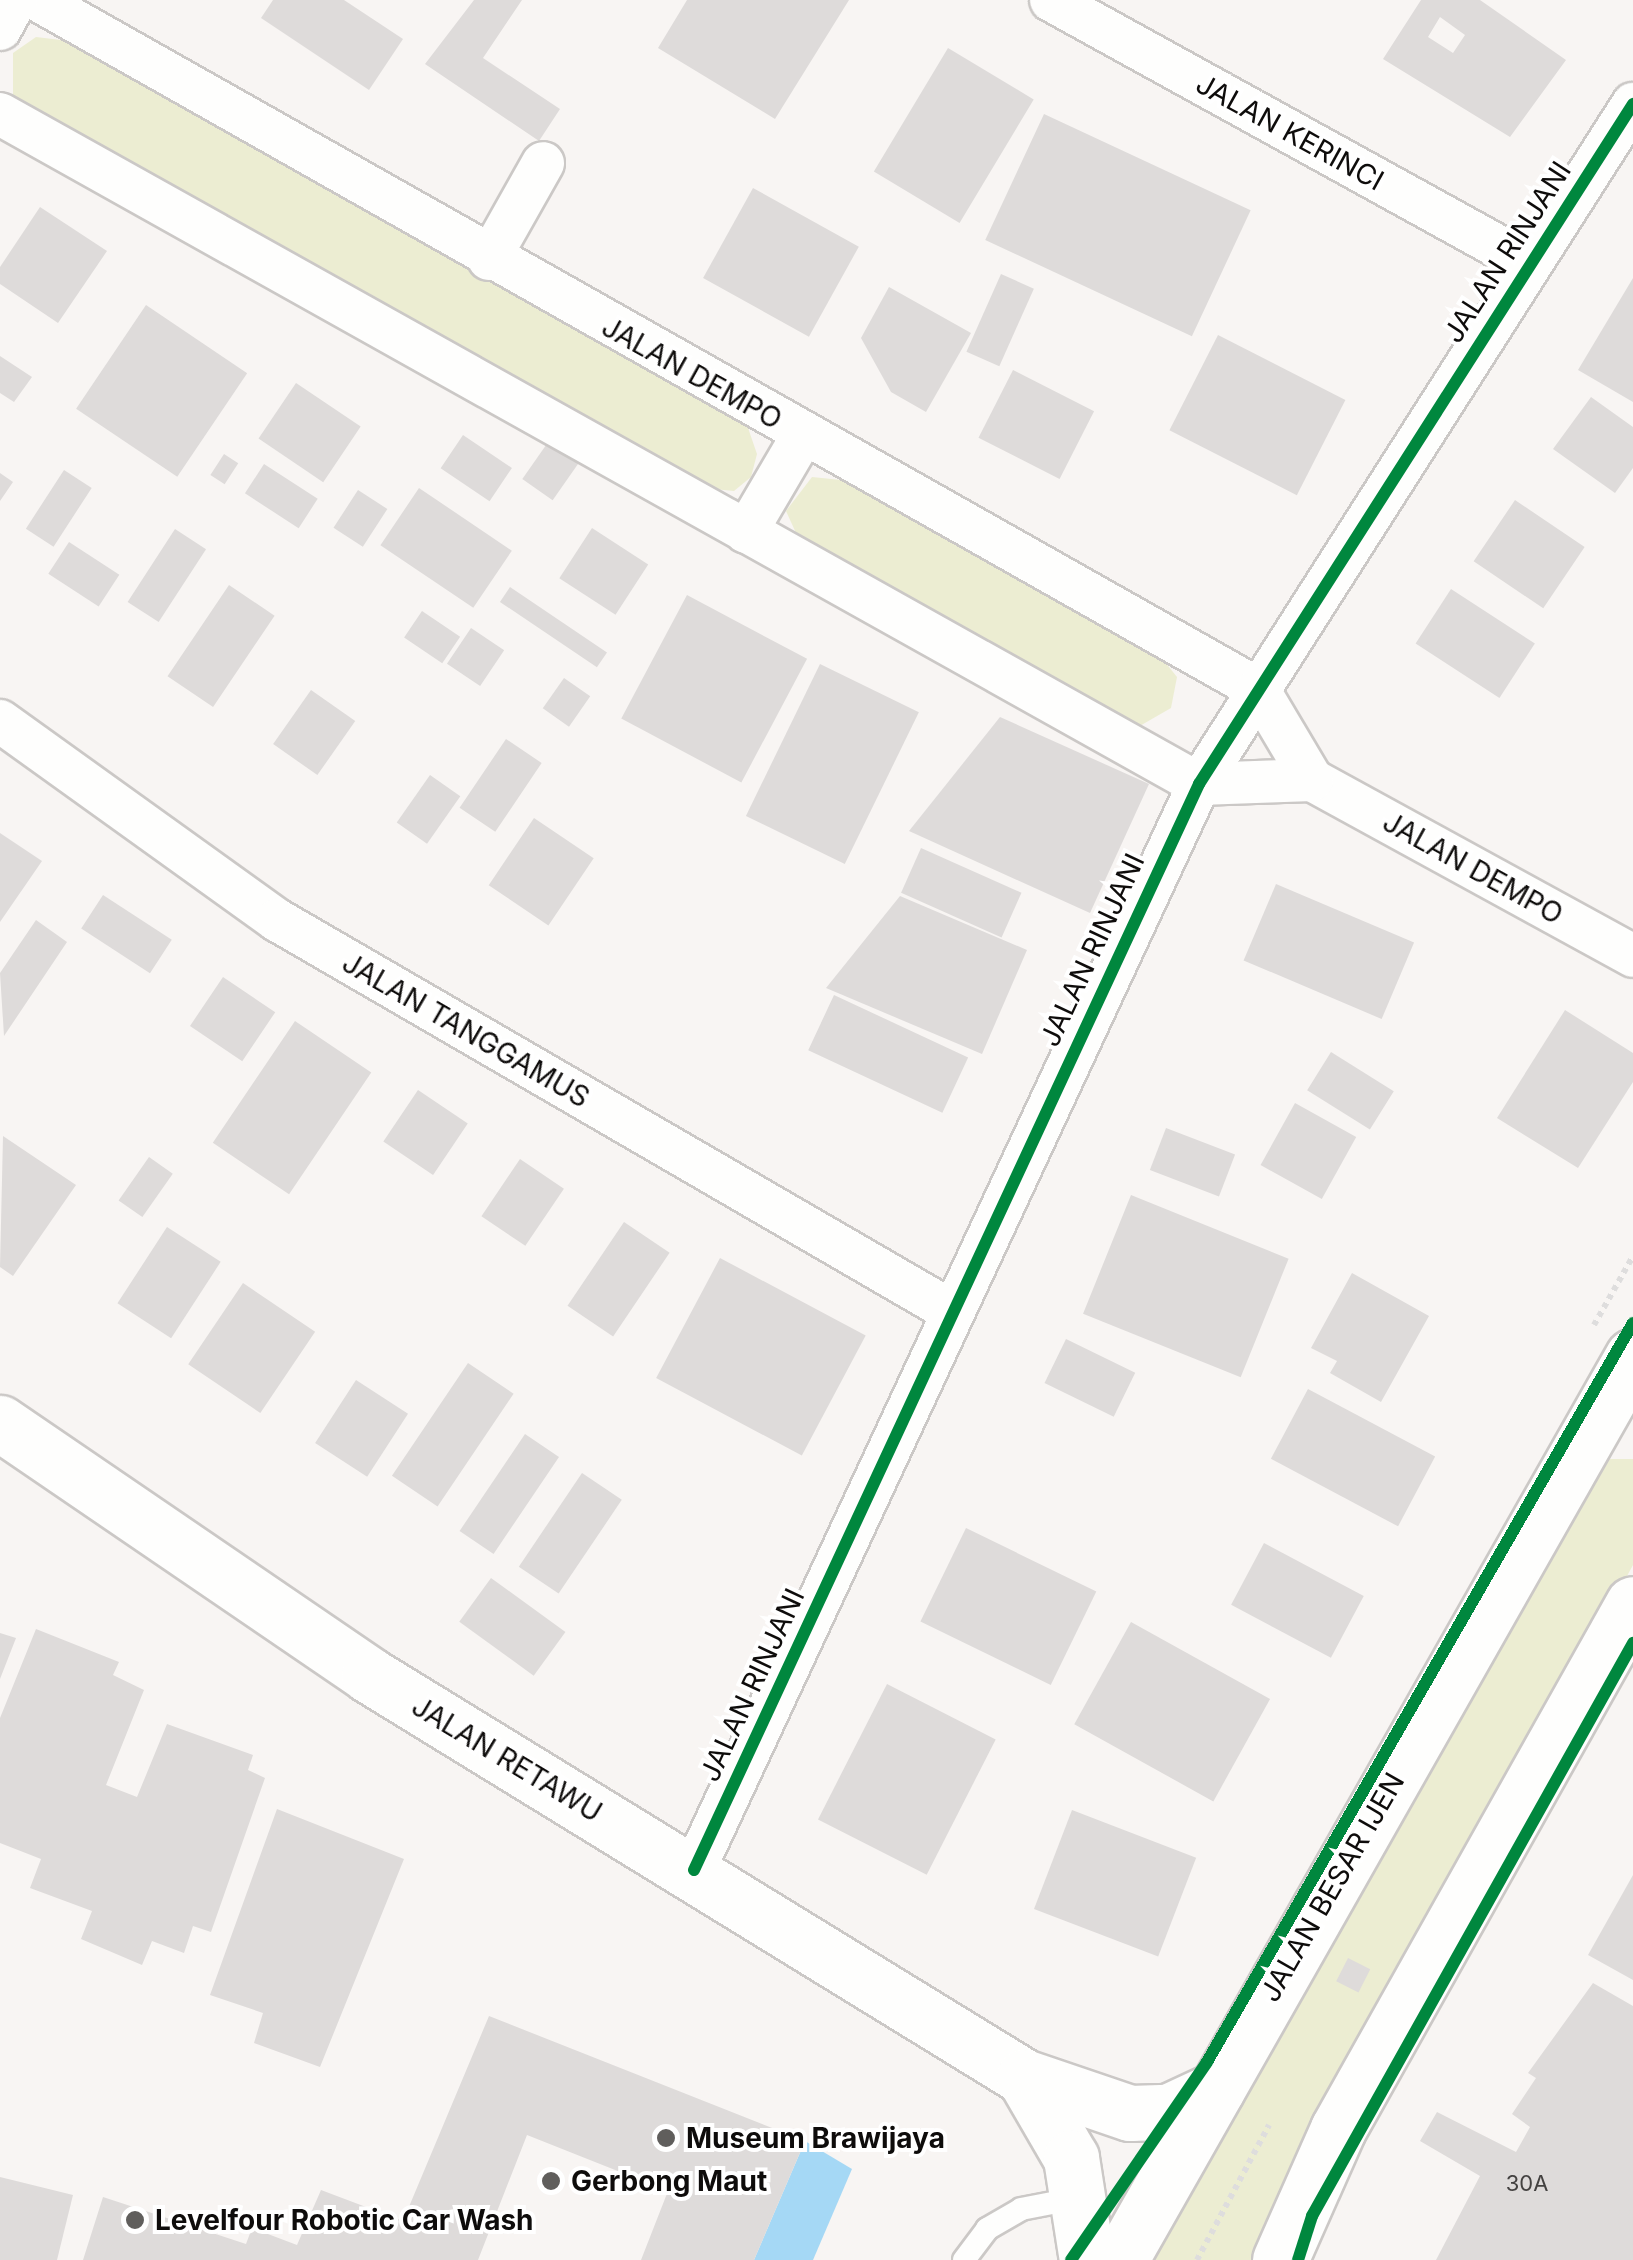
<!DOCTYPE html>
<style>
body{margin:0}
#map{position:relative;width:1633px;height:2260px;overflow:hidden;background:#f8f5f3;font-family:Inter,sans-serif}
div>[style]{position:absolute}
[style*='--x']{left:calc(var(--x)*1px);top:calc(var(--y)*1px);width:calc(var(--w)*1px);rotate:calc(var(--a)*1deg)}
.green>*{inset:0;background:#ecedd2}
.water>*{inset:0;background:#a5d8f5}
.building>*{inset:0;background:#dedbda;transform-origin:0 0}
.path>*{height:6px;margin-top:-3px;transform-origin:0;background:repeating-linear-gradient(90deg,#dedddd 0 5px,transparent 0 10px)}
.roads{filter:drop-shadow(2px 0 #cbc8c6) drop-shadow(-2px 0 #cbc8c6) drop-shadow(0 2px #cbc8c6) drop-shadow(0 -2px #cbc8c6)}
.service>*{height:22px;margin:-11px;padding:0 11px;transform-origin:11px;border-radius:11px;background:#fefefd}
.minor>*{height:42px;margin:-21px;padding:0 21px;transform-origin:21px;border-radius:21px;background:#fefefd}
.secondary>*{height:55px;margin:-27.5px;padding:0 27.5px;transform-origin:27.5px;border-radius:27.5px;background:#fefefd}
.primary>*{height:55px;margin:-27.5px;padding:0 27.5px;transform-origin:27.5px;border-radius:27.5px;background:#fefefd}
.cycleway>*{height:12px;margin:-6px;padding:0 6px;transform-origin:6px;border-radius:6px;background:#00873e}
.dots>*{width:28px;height:28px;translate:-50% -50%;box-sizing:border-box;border:5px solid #fff;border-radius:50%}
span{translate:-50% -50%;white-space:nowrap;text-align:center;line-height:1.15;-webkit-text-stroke:8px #fff;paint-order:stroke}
.number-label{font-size:22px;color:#444241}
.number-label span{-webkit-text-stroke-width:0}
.street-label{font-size:28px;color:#0e0c0b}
.poi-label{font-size:28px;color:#0e0c0b;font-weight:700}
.left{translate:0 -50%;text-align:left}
</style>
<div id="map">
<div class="green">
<i style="clip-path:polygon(36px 37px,69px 41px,747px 425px,757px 454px,751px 477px,734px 491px,704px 488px,13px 97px,13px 53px)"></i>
<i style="clip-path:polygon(812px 477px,841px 480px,1161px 657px,1177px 677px,1171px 708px,1138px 727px,801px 544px,786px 511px)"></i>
<i style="clip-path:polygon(1610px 1459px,1633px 1459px,1633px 1565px,1254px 2260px,1135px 2260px,1594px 1466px)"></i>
</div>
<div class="water">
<i style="clip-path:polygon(805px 2141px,852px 2169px,813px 2260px,754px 2260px)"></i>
</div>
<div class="building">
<i style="clip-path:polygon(273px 0,344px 0,403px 39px,369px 90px,261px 18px)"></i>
<i style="clip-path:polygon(474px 0,522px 0,483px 58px,560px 109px,539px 141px,425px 64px)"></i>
<i style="clip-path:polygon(687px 0,849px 0,775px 119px,658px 48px)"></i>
<i style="clip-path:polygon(evenodd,1421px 0,1480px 0,1566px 60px,1510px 137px,1383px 59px,1421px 0,1440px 17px,1465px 35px,1453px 53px,1428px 37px,1440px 17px)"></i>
<i style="left:948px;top:48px;width:100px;height:144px;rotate:31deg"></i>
<i style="left:1044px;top:114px;width:228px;height:139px;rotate:25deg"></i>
<i style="left:753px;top:188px;width:121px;height:103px;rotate:29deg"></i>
<i style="clip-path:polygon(40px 207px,107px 251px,58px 323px,0 284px,0 267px)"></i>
<i style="left:1001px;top:274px;width:36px;height:85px;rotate:24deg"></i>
<i style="clip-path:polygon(1633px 278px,1633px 402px,1578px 370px)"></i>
<i style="clip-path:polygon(889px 287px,971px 333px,926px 412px,891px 392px,861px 338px)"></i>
<i style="left:146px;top:305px;width:122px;height:125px;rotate:34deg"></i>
<i style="left:1218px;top:335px;width:143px;height:107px;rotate:27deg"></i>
<i style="clip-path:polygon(0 356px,32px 377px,14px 402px,0 393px)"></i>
<i style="left:1013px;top:370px;width:91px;height:76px;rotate:27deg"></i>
<i style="left:296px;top:383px;width:78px;height:67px;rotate:34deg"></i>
<i style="clip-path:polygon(1591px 397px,1633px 427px,1633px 468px,1615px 493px,1553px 449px)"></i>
<i style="left:463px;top:435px;width:59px;height:40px;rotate:34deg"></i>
<i style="left:551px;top:438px;width:37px;height:50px;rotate:35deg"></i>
<i style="left:224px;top:454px;width:17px;height:25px;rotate:33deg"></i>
<i style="left:264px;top:464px;width:64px;height:35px;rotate:33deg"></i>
<i style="left:64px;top:470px;width:33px;height:70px;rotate:33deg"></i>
<i style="clip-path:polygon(0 473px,13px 482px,0 501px)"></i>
<i style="left:419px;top:488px;width:112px;height:69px;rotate:34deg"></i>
<i style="left:358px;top:490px;width:35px;height:45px;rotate:33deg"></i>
<i style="left:1515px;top:500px;width:84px;height:74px;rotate:34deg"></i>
<i style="left:592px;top:528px;width:67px;height:60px;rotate:33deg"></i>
<i style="left:175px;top:529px;width:37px;height:87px;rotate:33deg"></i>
<i style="left:69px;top:542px;width:60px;height:38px;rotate:33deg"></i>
<i style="left:229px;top:585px;width:55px;height:110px;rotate:34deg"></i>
<i style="left:510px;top:587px;width:117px;height:18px;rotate:34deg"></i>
<i style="left:1451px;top:589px;width:100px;height:65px;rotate:33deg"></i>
<i style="left:687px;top:595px;width:136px;height:140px;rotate:28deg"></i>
<i style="left:422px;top:611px;width:46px;height:32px;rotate:34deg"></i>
<i style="left:471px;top:628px;width:40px;height:43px;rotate:34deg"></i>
<i style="left:820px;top:664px;width:110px;height:169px;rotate:26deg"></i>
<i style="left:564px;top:678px;width:32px;height:37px;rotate:35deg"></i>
<i style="left:311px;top:690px;width:54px;height:66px;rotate:35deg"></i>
<i style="clip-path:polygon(1000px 717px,1149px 784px,1090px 913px,909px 831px)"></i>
<i style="left:506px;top:739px;width:43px;height:83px;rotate:34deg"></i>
<i style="left:430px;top:775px;width:37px;height:58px;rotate:35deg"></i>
<i style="left:534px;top:818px;width:72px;height:81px;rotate:34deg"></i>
<i style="clip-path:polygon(0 833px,42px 861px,0 922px)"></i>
<i style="left:921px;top:848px;width:110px;height:49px;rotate:24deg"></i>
<i style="left:1276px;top:884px;width:150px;height:83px;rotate:23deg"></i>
<i style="left:103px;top:895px;width:82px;height:40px;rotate:33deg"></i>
<i style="clip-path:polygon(900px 896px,1027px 950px,982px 1054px,826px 988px)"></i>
<i style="clip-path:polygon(36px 920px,67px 942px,4px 1036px,0 973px)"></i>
<i style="left:223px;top:977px;width:63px;height:59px;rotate:34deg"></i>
<i style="left:834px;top:995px;width:148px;height:61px;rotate:25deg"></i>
<i style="clip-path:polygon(1565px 1010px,1633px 1053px,1633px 1082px,1578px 1168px,1497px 1118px)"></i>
<i style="left:295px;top:1021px;width:92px;height:147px;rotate:34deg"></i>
<i style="left:1331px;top:1052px;width:74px;height:45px;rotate:32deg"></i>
<i style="left:418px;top:1090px;width:60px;height:62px;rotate:34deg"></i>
<i style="left:1295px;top:1103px;width:70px;height:71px;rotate:29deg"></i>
<i style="left:1166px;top:1128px;width:74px;height:45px;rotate:21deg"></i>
<i style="clip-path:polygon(3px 1136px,76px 1185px,13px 1276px,0 1267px)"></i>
<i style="left:149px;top:1157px;width:29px;height:53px;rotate:35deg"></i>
<i style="left:520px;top:1159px;width:53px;height:69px;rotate:34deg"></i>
<i style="left:1131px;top:1195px;width:170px;height:128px;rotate:22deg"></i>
<i style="left:624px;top:1222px;width:55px;height:101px;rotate:34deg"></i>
<i style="left:167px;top:1227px;width:64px;height:91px;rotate:33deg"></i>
<i style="left:720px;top:1258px;width:165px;height:136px;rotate:28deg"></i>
<i style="clip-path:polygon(1352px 1273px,1429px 1316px,1381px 1402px,1330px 1373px,1337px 1361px,1311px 1348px)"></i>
<i style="left:243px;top:1283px;width:87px;height:98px;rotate:34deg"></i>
<i style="left:1066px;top:1339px;width:77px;height:49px;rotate:26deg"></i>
<i style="left:468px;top:1363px;width:55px;height:136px;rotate:34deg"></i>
<i style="left:356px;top:1380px;width:62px;height:75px;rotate:33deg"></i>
<i style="left:1308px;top:1389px;width:144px;height:79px;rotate:28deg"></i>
<i style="left:525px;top:1434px;width:41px;height:117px;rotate:34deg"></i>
<i style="left:582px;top:1473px;width:48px;height:113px;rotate:34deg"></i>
<i style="left:966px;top:1528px;width:145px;height:104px;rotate:26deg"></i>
<i style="left:1264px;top:1543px;width:113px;height:70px;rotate:28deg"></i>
<i style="left:491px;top:1578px;width:92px;height:54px;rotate:36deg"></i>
<i style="left:1131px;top:1622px;width:159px;height:117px;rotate:29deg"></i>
<i style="clip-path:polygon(36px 1629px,119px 1662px,113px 1675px,144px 1690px,106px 1785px,137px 1797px,167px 1724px,253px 1755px,248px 1770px,265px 1778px,211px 1932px,193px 1926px,184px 1953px,152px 1941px,142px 1965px,81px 1939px,92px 1911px,30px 1888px,41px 1859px,0 1843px,0 1718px)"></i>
<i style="clip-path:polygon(0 1633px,16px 1638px,0 1679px)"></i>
<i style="left:887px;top:1684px;width:122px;height:152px;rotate:27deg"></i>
<i style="clip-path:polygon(277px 1809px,404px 1859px,320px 2067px,254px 2043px,263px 2013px,210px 1995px)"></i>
<i style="left:1072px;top:1810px;width:133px;height:106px;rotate:21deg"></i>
<i style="clip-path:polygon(1633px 1875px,1633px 1980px,1588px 1955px)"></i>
<i style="left:1348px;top:1958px;width:25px;height:26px;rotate:27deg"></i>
<i style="clip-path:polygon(1593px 1983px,1633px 2006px,1633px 2260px,1436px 2260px,1480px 2176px,1420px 2141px,1437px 2112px,1516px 2152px,1530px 2127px,1512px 2114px,1536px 2078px,1528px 2073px)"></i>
<i style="clip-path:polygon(489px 2016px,805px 2141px,754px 2260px,641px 2260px,668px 2191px,527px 2135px,478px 2260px,83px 2260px,103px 2197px,246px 2244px,252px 2228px,297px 2245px,321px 2190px,403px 2221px)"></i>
<i style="clip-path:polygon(0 2177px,73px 2195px,57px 2260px,0 2260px)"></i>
</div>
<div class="path">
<i style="--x:1594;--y:1325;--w:79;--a:-60.5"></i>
<i style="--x:1197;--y:2260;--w:153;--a:-61.9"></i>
</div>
<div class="roads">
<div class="service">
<i style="--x:964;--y:2260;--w:39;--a:-53"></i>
<i style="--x:987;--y:2229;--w:39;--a:-30"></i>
<i style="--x:1021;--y:2209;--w:58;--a:-10.9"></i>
</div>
<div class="minor">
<i style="--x:38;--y:0;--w:1401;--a:29.46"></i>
<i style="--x:1258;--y:689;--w:106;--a:59.3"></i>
<i style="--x:1312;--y:780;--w:366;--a:28.7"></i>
<i style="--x:1051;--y:0;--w:545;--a:28.87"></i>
<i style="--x:0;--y:29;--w:33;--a:-61"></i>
<i style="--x:0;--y:114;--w:1373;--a:29.2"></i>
<i style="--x:1199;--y:784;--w:113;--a:-2"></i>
<i style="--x:489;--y:259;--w:110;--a:-60.6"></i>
<i style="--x:746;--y:532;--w:113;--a:-59.6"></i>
<i style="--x:0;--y:721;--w:341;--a:35.7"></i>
<i style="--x:277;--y:920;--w:779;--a:30.12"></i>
<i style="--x:694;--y:1870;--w:1198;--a:-65.06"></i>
<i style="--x:1199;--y:784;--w:807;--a:-57.45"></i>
</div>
<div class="secondary">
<i style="--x:0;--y:1423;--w:447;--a:34.3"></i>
<i style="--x:369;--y:1675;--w:769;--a:31.54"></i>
<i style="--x:1024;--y:2077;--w:112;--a:18.8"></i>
<i style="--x:1130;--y:2113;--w:38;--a:-2"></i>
<i style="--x:1168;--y:2112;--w:54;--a:-25.1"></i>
<i style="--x:1024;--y:2077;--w:94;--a:59.9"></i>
<i style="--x:1071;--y:2158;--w:103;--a:81.1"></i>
</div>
<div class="primary">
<i style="--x:1120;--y:2260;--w:1039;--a:-60.43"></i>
<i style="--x:1280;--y:2260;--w:143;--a:-66.1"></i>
<i style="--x:1338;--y:2129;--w:602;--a:-60.67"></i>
</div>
</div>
<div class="cycleway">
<i style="--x:694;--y:1870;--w:1198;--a:-65.06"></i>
<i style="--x:1199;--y:784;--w:807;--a:-57.45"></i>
<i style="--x:1071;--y:2260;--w:240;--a:-55.5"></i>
<i style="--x:1207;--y:2062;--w:853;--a:-60.04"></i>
<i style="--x:1298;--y:2260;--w:46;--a:-72.3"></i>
<i style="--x:1312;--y:2216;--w:657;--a:-60.74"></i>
</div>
<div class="dots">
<i style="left:666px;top:2138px;background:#605e5c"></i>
<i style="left:551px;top:2181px;background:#605e5c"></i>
<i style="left:135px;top:2220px;background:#605e5c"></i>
</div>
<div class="number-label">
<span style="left:1527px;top:2184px">30A</span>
</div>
<div class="street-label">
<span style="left:1290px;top:132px;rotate:29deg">JALAN KERINCI</span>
<span style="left:1507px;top:252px;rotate:-57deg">JALAN RINJANI</span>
<span style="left:692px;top:373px;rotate:29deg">JALAN DEMPO</span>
<span style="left:1473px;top:868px;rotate:29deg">JALAN DEMPO</span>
<span style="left:1092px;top:950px;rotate:-65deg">JALAN RINJANI</span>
<span style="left:466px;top:1030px;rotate:30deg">JALAN TANGGAMUS</span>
<span style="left:752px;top:1685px;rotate:-65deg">JALAN RINJANI</span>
<span style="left:507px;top:1759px;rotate:31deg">JALAN RETAWU</span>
<span style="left:1332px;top:1887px;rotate:-60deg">JALAN BESAR IJEN</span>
</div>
<div class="poi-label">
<span class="left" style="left:686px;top:2138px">Museum Brawijaya</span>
<span class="left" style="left:571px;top:2181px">Gerbong Maut</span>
<span class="left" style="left:155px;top:2220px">Levelfour Robotic Car Wash</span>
</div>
</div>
